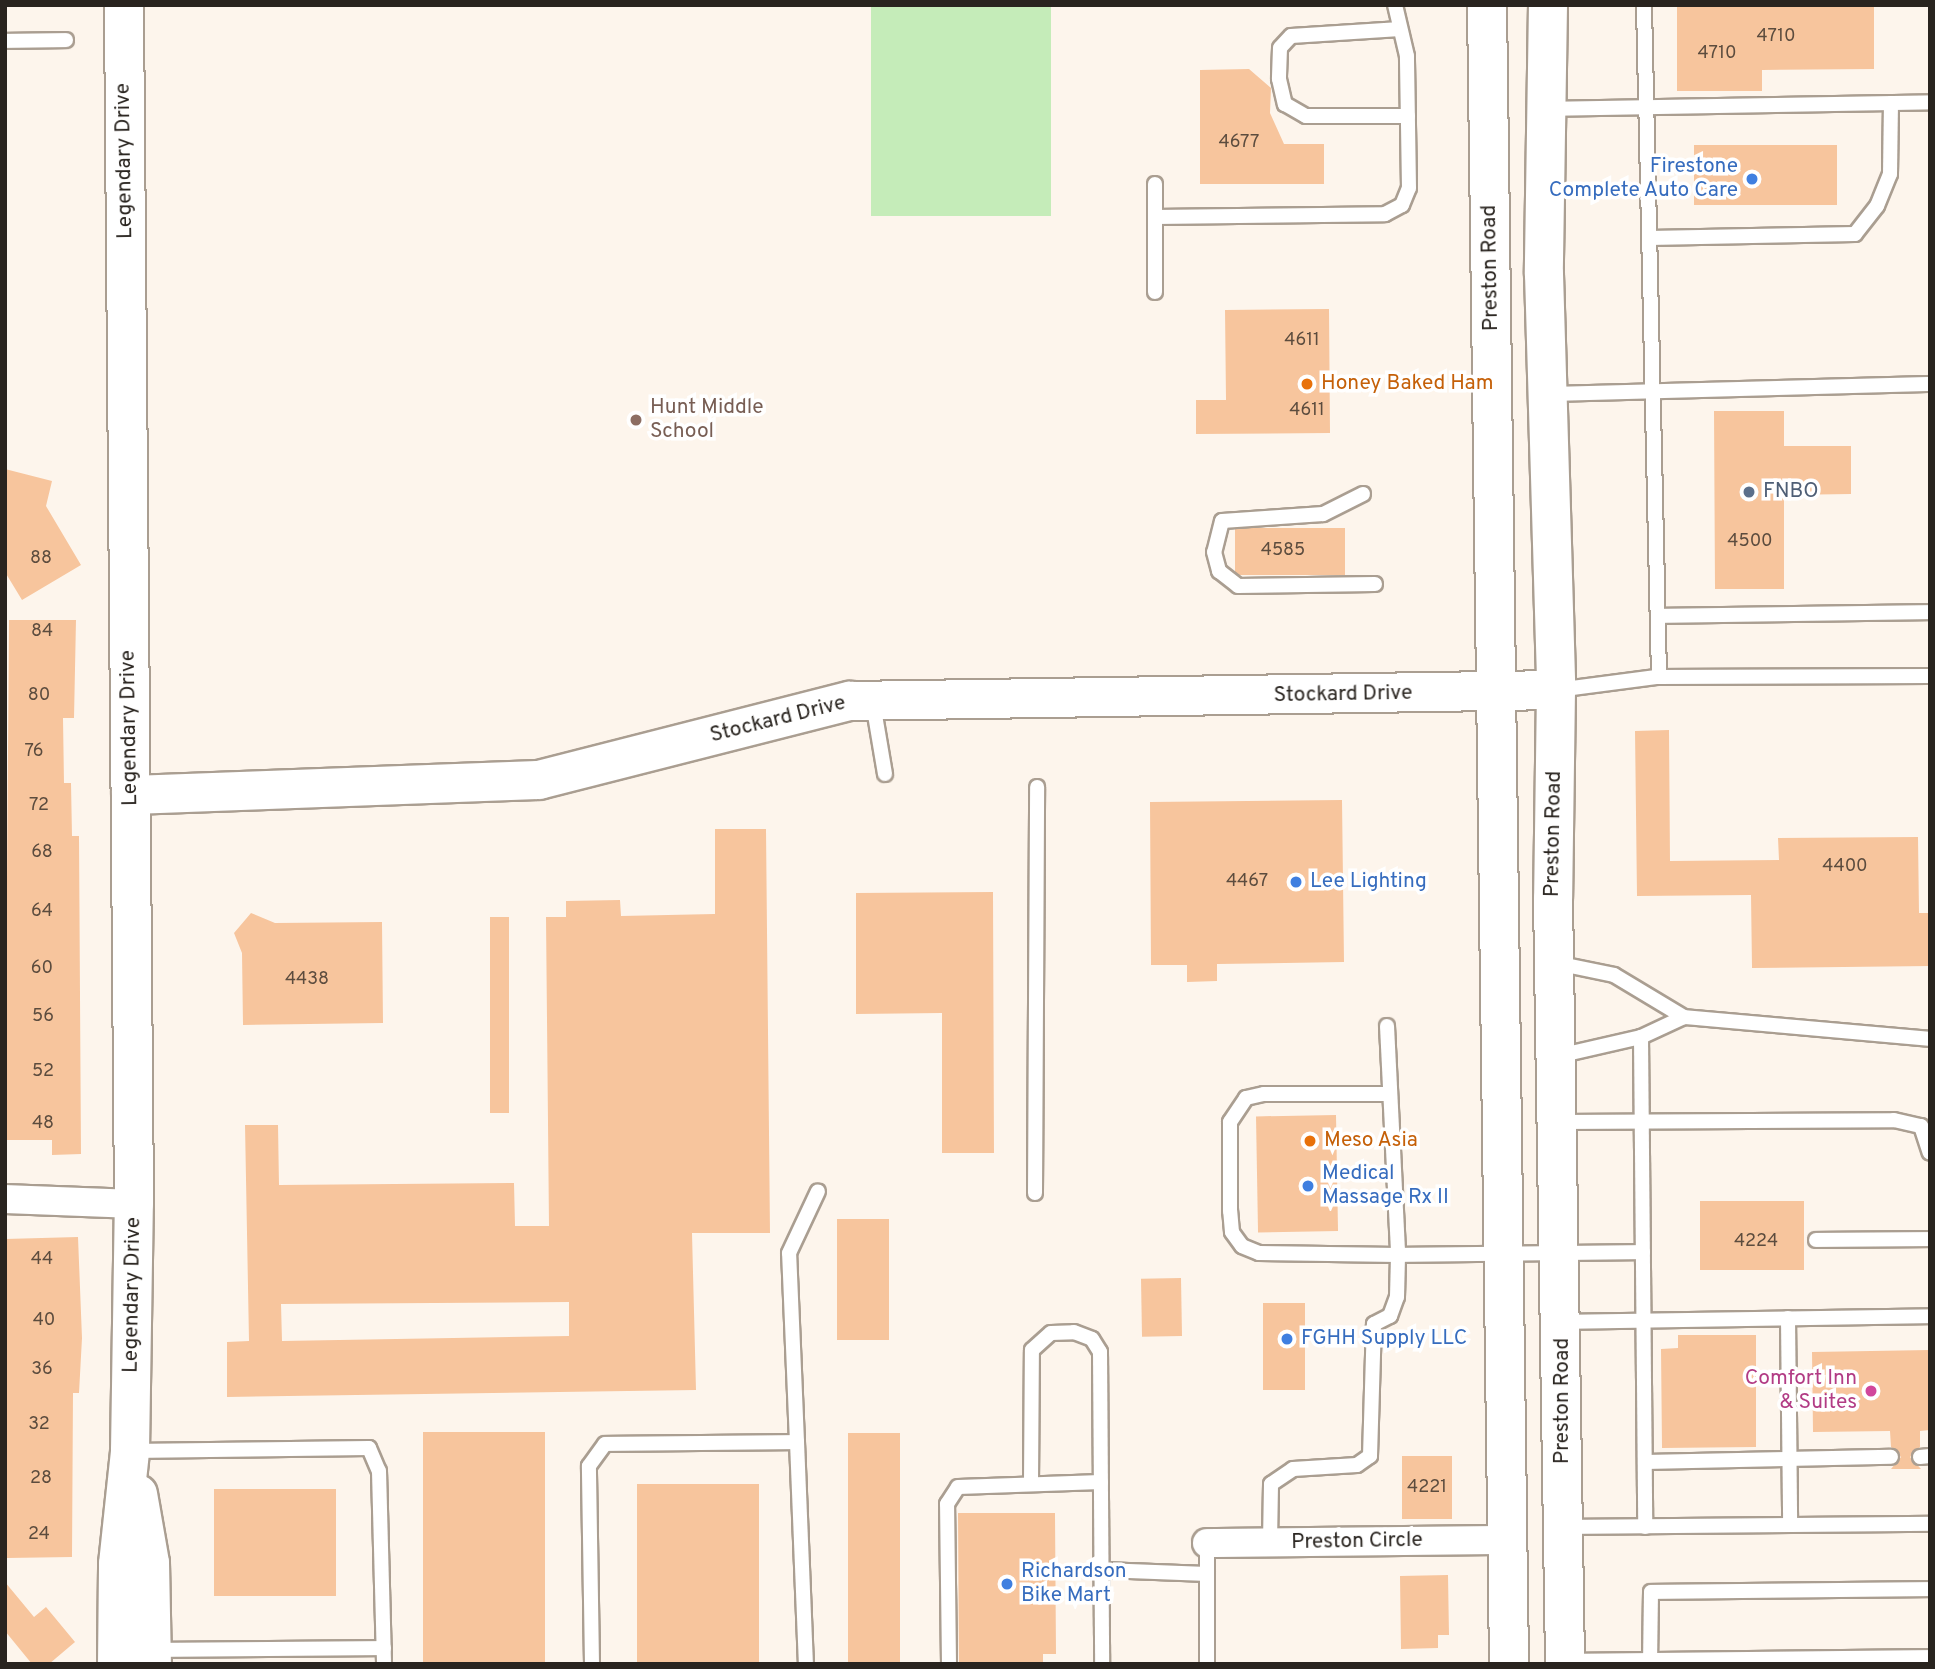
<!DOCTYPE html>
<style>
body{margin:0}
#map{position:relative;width:1935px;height:1669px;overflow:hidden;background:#fdf5ec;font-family:Overpass,sans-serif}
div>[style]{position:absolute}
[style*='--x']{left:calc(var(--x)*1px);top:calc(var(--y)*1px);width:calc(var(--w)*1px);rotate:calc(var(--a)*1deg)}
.green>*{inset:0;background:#c5ecb9;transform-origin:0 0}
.building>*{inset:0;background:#f7c59d;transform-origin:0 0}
.roads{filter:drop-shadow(2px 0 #aa9e91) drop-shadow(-2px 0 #aa9e91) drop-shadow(0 2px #aa9e91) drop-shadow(0 -2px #aa9e91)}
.lane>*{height:14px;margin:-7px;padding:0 7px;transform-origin:7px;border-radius:7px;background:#fff}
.street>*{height:28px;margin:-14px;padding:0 14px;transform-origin:14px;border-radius:14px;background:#fff}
.secondary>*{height:38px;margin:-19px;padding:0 19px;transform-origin:19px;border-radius:19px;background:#fff}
.primary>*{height:38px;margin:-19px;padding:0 19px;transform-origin:19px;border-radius:19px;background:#fff}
.dots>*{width:19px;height:19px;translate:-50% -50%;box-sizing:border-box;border:4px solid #fff;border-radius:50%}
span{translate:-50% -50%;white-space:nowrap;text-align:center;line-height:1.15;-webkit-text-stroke:7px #fff;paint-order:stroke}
.number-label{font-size:18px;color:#5c4c3e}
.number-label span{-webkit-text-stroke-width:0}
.street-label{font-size:21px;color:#29241f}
.shop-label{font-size:21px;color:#366cbe}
.right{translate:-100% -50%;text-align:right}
.left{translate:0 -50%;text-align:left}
.food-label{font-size:21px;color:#c56008}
.education-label{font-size:21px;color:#785e54}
.service-label{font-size:21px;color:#4e5e75}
.hotel-label{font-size:21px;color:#b23c85}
.frame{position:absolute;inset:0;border:7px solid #29241f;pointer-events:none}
</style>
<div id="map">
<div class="green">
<i style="left:871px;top:5px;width:180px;height:211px"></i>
</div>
<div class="building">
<i style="clip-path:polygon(1677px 5px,1874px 5px,1874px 69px,1762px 70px,1762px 91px,1677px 91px)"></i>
<i style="clip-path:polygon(1249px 69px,1271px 88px,1270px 113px,1284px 144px,1324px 144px,1324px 184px,1200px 184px,1200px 70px)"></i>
<i style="left:1837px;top:145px;width:60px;height:143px;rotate:90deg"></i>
<i style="clip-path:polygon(1329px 309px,1330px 433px,1196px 434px,1196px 400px,1226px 400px,1225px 310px)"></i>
<i style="clip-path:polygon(1714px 411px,1784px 411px,1784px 446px,1851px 446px,1851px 494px,1784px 495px,1784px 589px,1715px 589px)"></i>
<i style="clip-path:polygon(5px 469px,52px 481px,46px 506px,81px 565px,22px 600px,5px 572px)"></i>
<i style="left:1345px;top:528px;width:47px;height:110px;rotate:90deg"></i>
<i style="clip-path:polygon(9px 620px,76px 620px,74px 718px,63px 718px,64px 783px,71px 783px,72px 836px,79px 836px,81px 1154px,52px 1155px,52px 1140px,5px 1140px)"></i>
<i style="clip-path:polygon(1669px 730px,1670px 861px,1779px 860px,1778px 838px,1918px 837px,1919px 913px,1930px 913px,1930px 966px,1752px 968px,1751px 895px,1637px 896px,1635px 731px)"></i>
<i style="clip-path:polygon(1342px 800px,1344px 962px,1217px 964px,1217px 981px,1187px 982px,1187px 965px,1151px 965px,1150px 802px)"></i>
<i style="clip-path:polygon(evenodd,715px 829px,766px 829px,770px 1233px,692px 1233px,696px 1390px,227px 1397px,227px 1342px,249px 1341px,245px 1125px,278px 1125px,279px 1185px,514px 1183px,515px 1226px,549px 1226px,546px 917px,566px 917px,566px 901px,620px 900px,621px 916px,715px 914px,715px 829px,569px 1302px,569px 1336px,282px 1341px,281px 1304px,569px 1302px)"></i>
<i style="clip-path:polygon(993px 892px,994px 1153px,942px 1153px,942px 1013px,856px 1014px,856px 893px)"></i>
<i style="clip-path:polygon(251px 913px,275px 923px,382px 922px,383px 1023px,243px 1025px,242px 953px,234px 933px)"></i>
<i style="left:490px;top:917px;width:19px;height:196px"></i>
<i style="left:1336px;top:1115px;width:116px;height:80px;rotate:89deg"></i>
<i style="left:1700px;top:1201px;width:104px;height:69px"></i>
<i style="left:837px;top:1219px;width:52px;height:121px"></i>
<i style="clip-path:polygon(78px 1237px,82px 1338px,79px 1393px,73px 1393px,72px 1557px,7px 1558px,5px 1239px)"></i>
<i style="left:1181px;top:1278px;width:58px;height:40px;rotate:89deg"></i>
<i style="left:1263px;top:1303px;width:42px;height:87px"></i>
<i style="clip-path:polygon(1678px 1335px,1756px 1335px,1756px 1447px,1662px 1448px,1661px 1349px,1678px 1348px)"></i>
<i style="clip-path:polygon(1930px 1350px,1930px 1430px,1920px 1431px,1920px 1447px,1910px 1457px,1921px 1469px,1891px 1469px,1901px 1457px,1891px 1447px,1890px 1431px,1813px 1432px,1812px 1352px)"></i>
<i style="left:423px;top:1432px;width:122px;height:232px"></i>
<i style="left:848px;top:1433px;width:52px;height:231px"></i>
<i style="left:1402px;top:1456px;width:50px;height:63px"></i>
<i style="left:637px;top:1484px;width:122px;height:180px"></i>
<i style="left:336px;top:1489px;width:107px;height:122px;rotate:90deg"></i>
<i style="clip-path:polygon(958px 1513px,1055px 1513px,1056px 1654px,1043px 1654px,1043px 1664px,959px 1664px)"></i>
<i style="clip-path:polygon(1448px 1575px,1449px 1635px,1438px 1635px,1438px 1648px,1401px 1649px,1400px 1576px)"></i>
<i style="clip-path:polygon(5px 1582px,34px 1617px,46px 1607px,75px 1642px,49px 1664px,32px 1664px,5px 1631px)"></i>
</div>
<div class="roads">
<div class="lane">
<i style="--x:1644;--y:5;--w:672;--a:88.72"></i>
<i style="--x:1400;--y:29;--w:109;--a:176.3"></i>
<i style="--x:1291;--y:36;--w:16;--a:133"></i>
<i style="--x:1280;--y:48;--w:31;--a:92"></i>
<i style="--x:1279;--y:79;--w:26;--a:77"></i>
<i style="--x:1285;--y:104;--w:24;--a:30"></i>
<i style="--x:1306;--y:116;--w:102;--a:0"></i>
<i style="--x:5;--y:41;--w:61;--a:-0.9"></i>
<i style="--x:1548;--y:109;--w:382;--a:-1"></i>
<i style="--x:1155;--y:184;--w:108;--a:90"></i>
<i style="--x:1155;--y:217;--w:230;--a:-0.7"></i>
<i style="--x:1385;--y:214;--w:19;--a:-28"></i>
<i style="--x:1402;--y:205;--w:18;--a:-68"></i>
<i style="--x:1409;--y:188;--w:132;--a:-90.9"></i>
<i style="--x:1407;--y:56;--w:52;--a:-103.2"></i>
<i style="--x:1649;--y:238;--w:206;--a:-1.1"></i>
<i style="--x:1855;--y:234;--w:36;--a:-52"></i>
<i style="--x:1877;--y:206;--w:35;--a:-68"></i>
<i style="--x:1890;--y:174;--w:71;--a:-89.2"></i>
<i style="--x:1549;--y:394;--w:381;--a:-1.5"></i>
<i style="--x:1363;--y:494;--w:45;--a:153.4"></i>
<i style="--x:1323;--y:514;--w:101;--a:176"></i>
<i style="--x:1222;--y:521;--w:32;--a:104"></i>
<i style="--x:1214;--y:552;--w:20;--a:75"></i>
<i style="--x:1219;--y:571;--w:24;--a:38"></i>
<i style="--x:1238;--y:586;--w:137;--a:-0.8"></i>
<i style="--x:1658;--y:616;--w:272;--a:-0.8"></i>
<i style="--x:1557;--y:690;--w:100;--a:-7.5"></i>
<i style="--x:1656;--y:677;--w:274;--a:-0.2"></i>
<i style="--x:873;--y:703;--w:72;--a:80.4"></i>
<i style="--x:1556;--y:963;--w:59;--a:11.7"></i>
<i style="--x:1614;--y:975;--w:82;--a:31"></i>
<i style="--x:1684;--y:1017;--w:247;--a:5.1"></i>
<i style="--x:1387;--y:1026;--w:229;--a:87.2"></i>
<i style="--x:1398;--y:1255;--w:245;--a:-0.7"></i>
<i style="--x:1641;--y:1037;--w:490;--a:89.5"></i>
<i style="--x:1558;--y:1056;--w:85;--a:-12.9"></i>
<i style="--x:1641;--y:1037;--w:47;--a:-24.9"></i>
<i style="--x:1559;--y:1122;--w:335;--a:-0.3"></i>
<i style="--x:1894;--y:1120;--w:28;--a:13"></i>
<i style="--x:1921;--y:1126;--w:28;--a:72"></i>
<i style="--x:1035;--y:1193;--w:406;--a:-89.7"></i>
<i style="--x:1816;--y:1240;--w:114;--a:-0.5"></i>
<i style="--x:1788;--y:1318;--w:207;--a:89.4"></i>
<i style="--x:1563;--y:1322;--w:367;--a:-0.9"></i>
<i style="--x:797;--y:1442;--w:189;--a:-92.4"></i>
<i style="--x:789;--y:1253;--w:68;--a:-64.9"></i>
<i style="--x:131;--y:1451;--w:238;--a:-0.7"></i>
<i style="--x:369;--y:1448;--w:25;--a:67"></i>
<i style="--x:379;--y:1471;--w:193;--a:88.5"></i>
<i style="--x:1920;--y:1457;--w:10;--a:-6"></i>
<i style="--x:1645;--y:1462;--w:246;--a:-1.2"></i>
<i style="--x:1031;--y:1482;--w:132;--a:-89.6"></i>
<i style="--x:1032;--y:1350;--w:25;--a:-42"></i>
<i style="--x:1051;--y:1333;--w:23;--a:-2"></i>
<i style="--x:1074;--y:1332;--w:19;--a:21"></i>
<i style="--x:1092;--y:1339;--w:15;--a:58"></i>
<i style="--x:1100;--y:1352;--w:312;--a:89.6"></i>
<i style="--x:1565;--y:1527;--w:365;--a:-0.5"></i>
<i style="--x:1270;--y:1542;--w:58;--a:-89"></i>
<i style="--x:1271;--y:1484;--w:27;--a:-34"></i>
<i style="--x:1293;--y:1469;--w:64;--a:-3.6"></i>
<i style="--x:1357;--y:1465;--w:16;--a:-35"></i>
<i style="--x:1370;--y:1456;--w:132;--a:-88.3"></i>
<i style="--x:1374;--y:1324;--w:18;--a:-27"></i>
<i style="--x:1390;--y:1316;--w:20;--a:-70"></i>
<i style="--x:1397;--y:1297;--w:42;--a:-88.6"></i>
<i style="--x:1398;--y:1255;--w:139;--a:-179.2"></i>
<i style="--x:1259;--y:1253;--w:18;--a:-158"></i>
<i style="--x:1242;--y:1246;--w:17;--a:-126"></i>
<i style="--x:1232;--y:1232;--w:21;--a:-95"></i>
<i style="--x:1230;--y:1211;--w:89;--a:-90"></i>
<i style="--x:1230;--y:1122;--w:29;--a:-56"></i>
<i style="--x:1246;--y:1098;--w:18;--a:-13"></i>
<i style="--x:1264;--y:1094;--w:124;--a:0"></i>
<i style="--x:1207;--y:1543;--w:121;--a:90"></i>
<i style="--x:1103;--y:1570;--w:104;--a:2.2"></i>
<i style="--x:153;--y:1650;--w:231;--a:-0.5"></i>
<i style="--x:1566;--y:1661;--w:364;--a:-0.6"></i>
<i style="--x:592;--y:1664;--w:198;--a:-90.9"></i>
<i style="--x:589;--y:1466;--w:27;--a:-54"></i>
<i style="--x:605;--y:1444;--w:192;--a:-0.6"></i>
<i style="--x:797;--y:1442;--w:222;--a:87.7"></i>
<i style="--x:949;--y:1664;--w:160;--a:-90.7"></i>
<i style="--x:947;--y:1504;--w:20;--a:-57"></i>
<i style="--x:958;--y:1487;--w:143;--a:-2"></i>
<i style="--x:1650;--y:1664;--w:72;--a:-89.2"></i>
<i style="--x:1651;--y:1592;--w:279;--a:-0.6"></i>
</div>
<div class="street">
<i style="--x:5;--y:1199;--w:129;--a:2.2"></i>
<i style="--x:1207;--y:1543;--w:300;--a:-0.6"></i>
</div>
<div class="secondary">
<i style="--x:131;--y:795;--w:408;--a:-2.1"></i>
<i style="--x:539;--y:780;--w:321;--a:-14.3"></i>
<i style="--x:850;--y:701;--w:706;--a:-0.89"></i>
<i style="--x:138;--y:1494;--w:70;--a:80.1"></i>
<i style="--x:150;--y:1563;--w:101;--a:88.9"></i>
<i style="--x:117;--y:1664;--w:100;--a:-89.4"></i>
<i style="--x:118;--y:1564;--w:114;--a:-83.9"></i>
<i style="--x:130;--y:1451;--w:247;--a:-89.1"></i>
<i style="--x:134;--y:1204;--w:1199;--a:-90.48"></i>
</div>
<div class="primary">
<i style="--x:1487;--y:5;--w:1659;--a:89.24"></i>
<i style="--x:1548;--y:5;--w:269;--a:90.9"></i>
<i style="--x:1544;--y:274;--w:416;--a:88.3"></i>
<i style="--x:1556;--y:690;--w:208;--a:90.8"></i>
<i style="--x:1553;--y:898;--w:766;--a:89.1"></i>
</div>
</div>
<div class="dots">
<i style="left:1752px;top:179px;background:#3f7fe0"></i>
<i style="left:1307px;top:384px;background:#e8710a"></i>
<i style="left:636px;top:420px;background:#8d6e63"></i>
<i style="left:1749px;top:492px;background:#5c6f8a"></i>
<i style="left:1296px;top:882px;background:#3f7fe0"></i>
<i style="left:1310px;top:1141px;background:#e8710a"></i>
<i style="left:1308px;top:1186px;background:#3f7fe0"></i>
<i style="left:1287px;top:1339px;background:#3f7fe0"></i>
<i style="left:1871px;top:1391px;background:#d1479c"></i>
<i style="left:1007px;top:1584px;background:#3f7fe0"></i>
</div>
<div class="number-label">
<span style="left:1776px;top:37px">4710</span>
<span style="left:1717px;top:54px">4710</span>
<span style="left:1239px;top:143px">4677</span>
<span style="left:1302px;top:341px">4611</span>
<span style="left:1307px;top:411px">4611</span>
<span style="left:1750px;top:542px">4500</span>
<span style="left:1283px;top:551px">4585</span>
<span style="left:41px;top:559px">88</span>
<span style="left:42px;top:632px">84</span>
<span style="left:39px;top:696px">80</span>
<span style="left:34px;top:752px">76</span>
<span style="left:39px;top:806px">72</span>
<span style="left:42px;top:853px">68</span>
<span style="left:1845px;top:867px">4400</span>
<span style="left:1247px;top:882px">4467</span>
<span style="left:42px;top:912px">64</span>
<span style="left:42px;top:969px">60</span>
<span style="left:307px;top:980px">4438</span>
<span style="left:43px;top:1017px">56</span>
<span style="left:43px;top:1072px">52</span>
<span style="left:43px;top:1124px">48</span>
<span style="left:1756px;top:1242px">4224</span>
<span style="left:42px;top:1260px">44</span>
<span style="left:44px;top:1321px">40</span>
<span style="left:42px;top:1370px">36</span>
<span style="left:39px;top:1425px">32</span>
<span style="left:41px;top:1479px">28</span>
<span style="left:1427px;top:1488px">4221</span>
<span style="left:39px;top:1535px">24</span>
</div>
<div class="street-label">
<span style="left:125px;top:161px;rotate:-91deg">Legendary Drive</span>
<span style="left:1491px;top:268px;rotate:-91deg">Preston Road</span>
<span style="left:1343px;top:695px;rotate:-1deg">Stockard Drive</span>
<span style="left:778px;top:720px;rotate:-14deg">Stockard Drive</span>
<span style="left:130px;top:728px;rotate:-91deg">Legendary Drive</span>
<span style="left:1554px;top:834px;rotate:-89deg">Preston Road</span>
<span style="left:133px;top:1295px;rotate:-89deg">Legendary Drive</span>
<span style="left:1563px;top:1401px;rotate:-90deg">Preston Road</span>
<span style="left:1357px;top:1542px;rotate:-1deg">Preston Circle</span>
</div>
<div class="shop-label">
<span class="right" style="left:1738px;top:179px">Firestone<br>Complete Auto Care</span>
<span class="left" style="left:1310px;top:882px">Lee Lighting</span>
<span class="left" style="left:1322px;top:1186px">Medical<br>Massage Rx II</span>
<span class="left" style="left:1301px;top:1339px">FGHH Supply LLC</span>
<span class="left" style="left:1021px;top:1584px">Richardson<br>Bike Mart</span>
</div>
<div class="food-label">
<span class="left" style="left:1321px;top:384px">Honey Baked Ham</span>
<span class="left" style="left:1324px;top:1141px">Meso Asia</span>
</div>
<div class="education-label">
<span class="left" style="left:650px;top:420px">Hunt Middle<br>School</span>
</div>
<div class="service-label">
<span class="left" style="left:1763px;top:492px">FNBO</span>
</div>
<div class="hotel-label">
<span class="right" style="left:1857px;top:1391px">Comfort Inn<br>&amp; Suites</span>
</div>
<div class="frame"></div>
</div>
